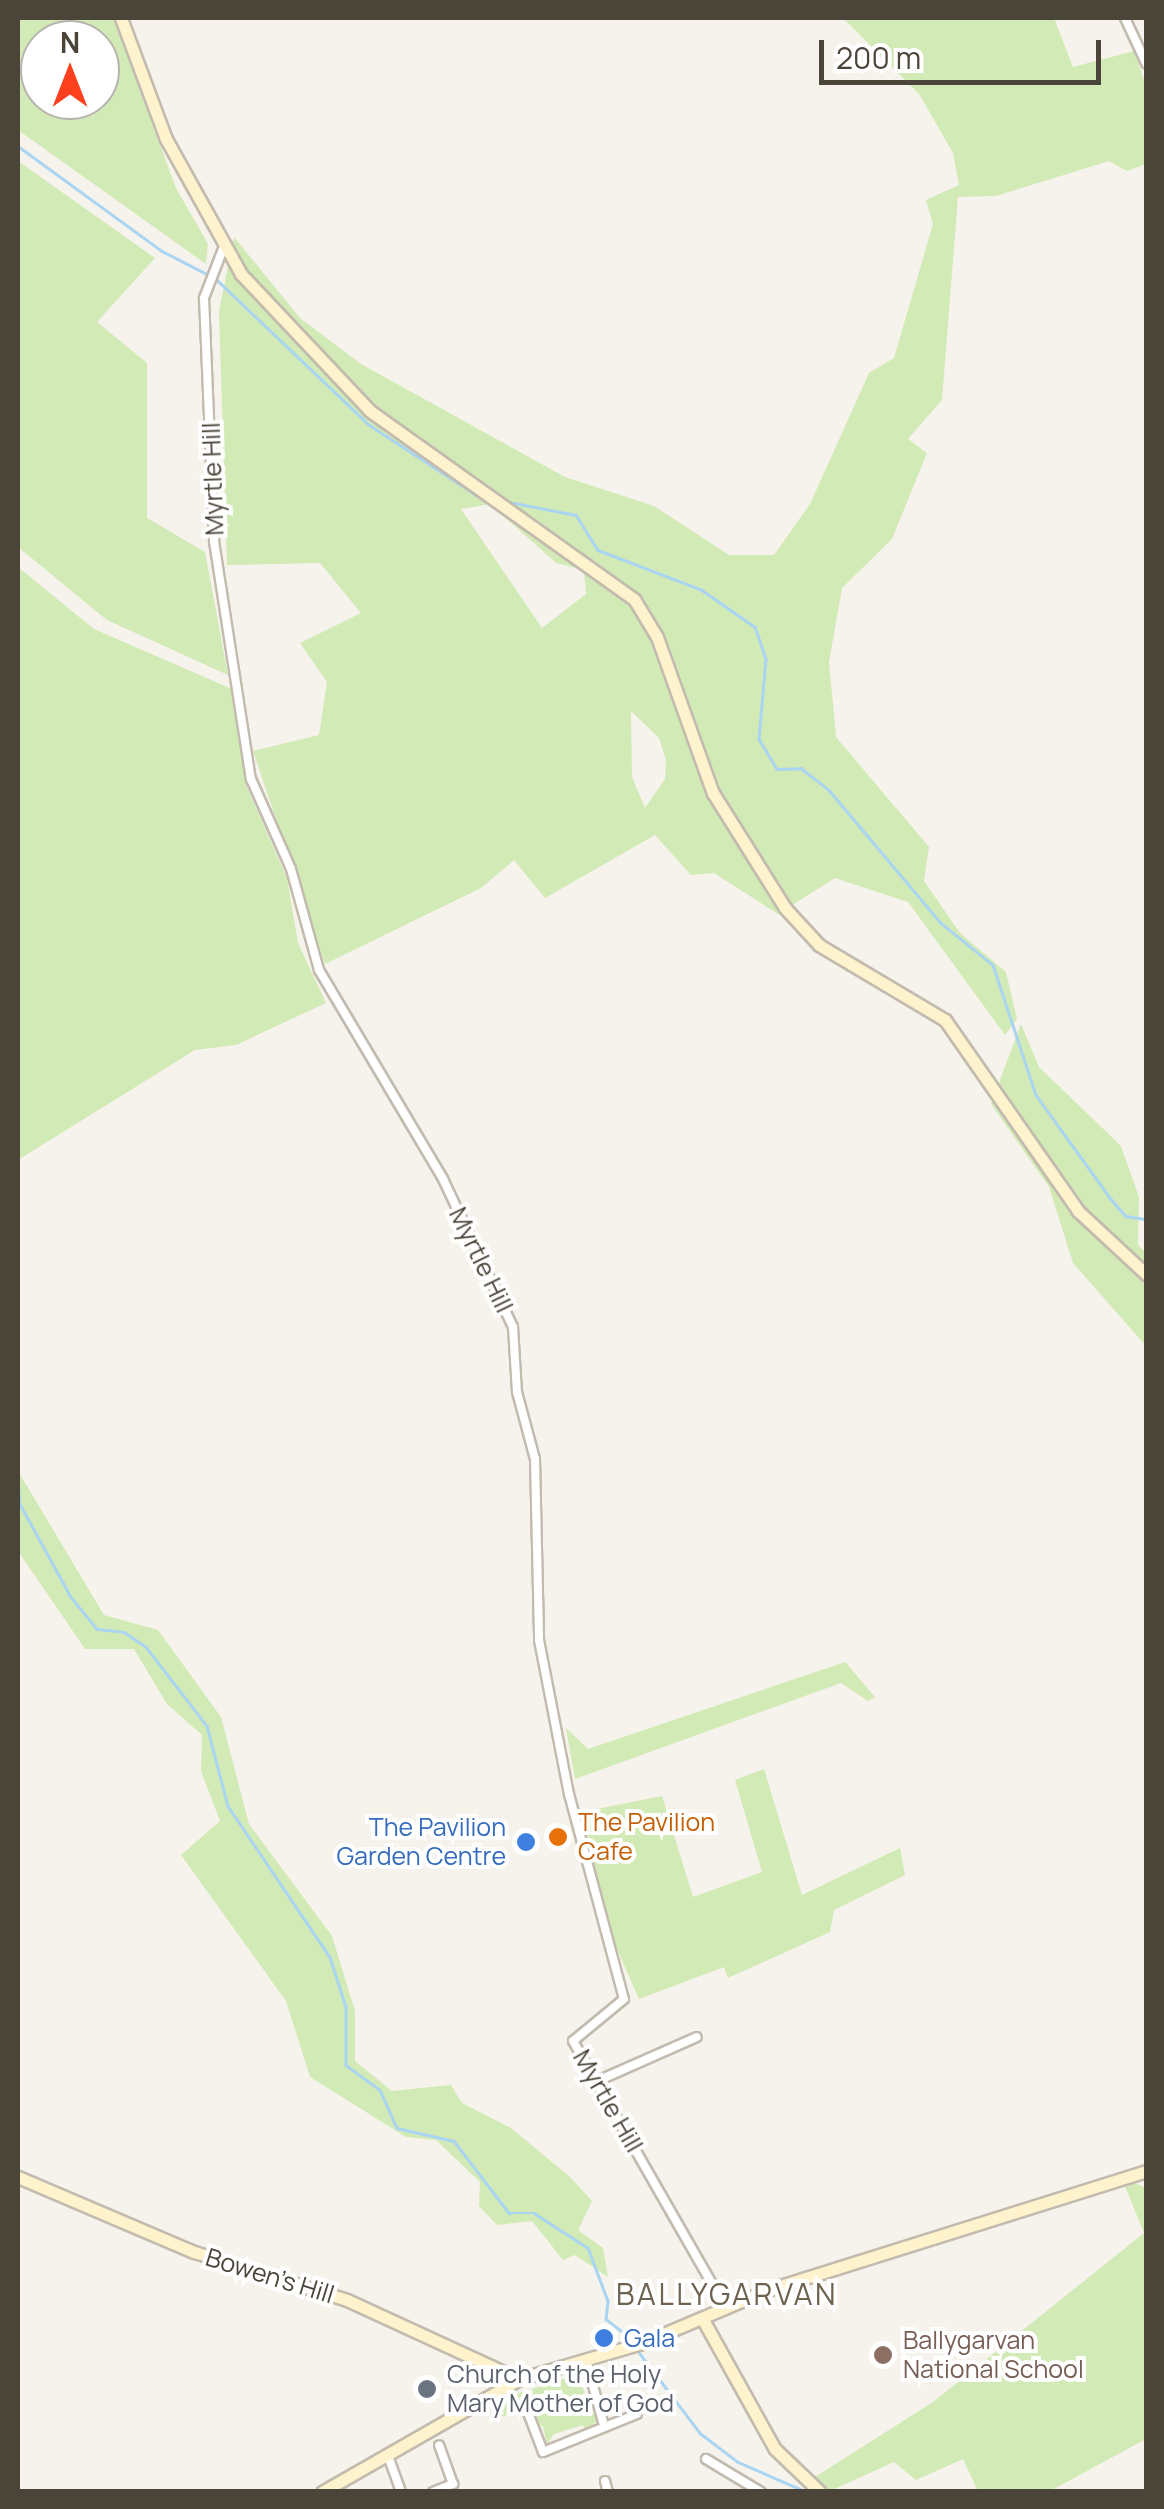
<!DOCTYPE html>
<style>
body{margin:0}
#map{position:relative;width:1164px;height:2509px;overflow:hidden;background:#f6f3ec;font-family:Manrope,sans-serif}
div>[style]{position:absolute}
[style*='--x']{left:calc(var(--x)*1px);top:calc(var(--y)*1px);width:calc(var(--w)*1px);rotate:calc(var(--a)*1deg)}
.green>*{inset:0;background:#d2eab5}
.stream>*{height:2.5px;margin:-1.25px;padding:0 1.25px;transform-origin:1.25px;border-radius:1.25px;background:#a9d4f2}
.roads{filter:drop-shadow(2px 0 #c2bbae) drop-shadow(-2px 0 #c2bbae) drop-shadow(0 2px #c2bbae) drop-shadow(0 -2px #c2bbae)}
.street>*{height:8px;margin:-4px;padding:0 4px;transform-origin:4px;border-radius:4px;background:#fff}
.secondary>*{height:11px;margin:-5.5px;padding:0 5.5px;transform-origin:5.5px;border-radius:5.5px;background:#fff3cd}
.dots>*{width:28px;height:28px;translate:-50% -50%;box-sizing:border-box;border:5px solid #fff;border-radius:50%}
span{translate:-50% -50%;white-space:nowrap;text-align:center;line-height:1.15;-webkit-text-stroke:8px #fff;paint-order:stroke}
.street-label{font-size:25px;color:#4b4439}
.food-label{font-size:25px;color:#c56008}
.left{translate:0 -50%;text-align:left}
.shop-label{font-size:25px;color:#366cbe}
.right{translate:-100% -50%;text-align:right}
.education-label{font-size:25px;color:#785e54}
.worship-label{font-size:25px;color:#5b616d}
.quarter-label{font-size:30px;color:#6e6250;letter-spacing:2.5px}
.frame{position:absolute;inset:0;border:20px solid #4b4439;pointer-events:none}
.north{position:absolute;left:20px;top:20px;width:100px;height:100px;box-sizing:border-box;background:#fff;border:2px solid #b7b4b0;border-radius:50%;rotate:0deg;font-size:28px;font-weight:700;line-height:40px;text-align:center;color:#4b4439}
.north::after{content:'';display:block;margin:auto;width:35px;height:45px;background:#fc3f1d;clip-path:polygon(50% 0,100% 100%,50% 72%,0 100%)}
.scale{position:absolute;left:819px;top:40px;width:282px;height:45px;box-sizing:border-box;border:5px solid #4b4439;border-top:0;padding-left:12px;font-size:30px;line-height:35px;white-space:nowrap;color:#4b4439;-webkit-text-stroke:8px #fff;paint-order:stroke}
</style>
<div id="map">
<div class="green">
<i style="clip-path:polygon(evenodd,18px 18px,113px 18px,176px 188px,208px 244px,206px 264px,18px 130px,18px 18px,40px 40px,100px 40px,100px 100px,40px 100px,40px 40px)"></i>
<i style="clip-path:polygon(evenodd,843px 18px,1054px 18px,1073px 67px,1134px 51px,1146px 86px,1146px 164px,1127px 171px,1109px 161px,996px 196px,958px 197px,942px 400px,908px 439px,927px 453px,892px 539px,842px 588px,829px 662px,836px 737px,929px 847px,924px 881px,960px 933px,1006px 972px,1017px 1019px,1005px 1035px,908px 902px,835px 878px,778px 914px,714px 873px,691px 875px,655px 835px,545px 898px,514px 860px,481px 888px,325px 964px,253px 751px,319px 735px,327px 682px,300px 643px,361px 613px,320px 563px,227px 565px,219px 311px,234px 237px,300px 318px,361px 364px,565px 477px,654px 506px,729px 555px,774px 555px,810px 504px,869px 373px,894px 358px,933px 224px,926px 200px,959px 185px,953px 153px,919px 94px,843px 18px,490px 504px,556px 563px,584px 570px,586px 594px,542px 628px,461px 509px,490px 504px,843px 18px,631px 711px,659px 738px,666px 760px,665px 779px,645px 808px,632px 777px,631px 711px)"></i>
<i style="clip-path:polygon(18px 161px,155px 258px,97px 322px,147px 363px,147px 518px,205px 552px,228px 675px,107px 620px,18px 547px)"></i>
<i style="clip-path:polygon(18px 567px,94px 629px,232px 689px,246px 785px,287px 878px,298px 943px,326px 1003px,236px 1045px,195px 1050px,18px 1160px)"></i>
<i style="clip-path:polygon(1021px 1024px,1039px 1067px,1121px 1146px,1139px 1197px,1138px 1245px,1146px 1253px,1146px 1346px,1073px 1263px,1049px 1187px,991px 1104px)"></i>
<i style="clip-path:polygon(18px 1471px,104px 1615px,158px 1630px,221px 1717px,249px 1824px,332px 1936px,355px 2011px,355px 2061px,392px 2091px,451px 2085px,462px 2103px,511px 2128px,570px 2177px,592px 2201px,578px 2230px,603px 2248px,608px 2277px,575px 2255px,563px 2260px,532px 2221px,497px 2225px,479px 2206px,480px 2182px,436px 2140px,406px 2137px,310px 2077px,286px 2001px,181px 1855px,220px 1821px,201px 1771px,202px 1735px,167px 1704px,134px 1649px,85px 1649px,18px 1551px)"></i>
<i style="clip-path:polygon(845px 1662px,875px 1697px,868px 1701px,841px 1683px,575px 1779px,566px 1728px,588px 1749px)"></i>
<i style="clip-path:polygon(764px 1769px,802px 1895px,900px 1848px,905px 1875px,834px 1910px,830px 1932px,728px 1978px,724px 1967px,639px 1999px,606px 1924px,582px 1812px,662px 1796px,693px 1897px,762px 1872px,735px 1780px)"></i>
<i style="clip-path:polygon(1135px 2183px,1146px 2188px,1146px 2439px,1050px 2491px,978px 2491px,963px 2459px,916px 2480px,894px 2462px,830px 2491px,815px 2477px,933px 2402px,1144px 2233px,1125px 2186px)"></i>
<i style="clip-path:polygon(579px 2374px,590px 2413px,600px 2417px,586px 2432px,583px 2425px,554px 2434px,547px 2445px,543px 2426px,535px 2424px,540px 2409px,498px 2417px,492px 2402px)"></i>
</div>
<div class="stream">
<i style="--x:18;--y:146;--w:178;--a:36.1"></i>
<i style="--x:162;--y:251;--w:53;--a:27.1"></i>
<i style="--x:216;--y:279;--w:210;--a:43.6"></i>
<i style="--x:368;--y:424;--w:135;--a:33.2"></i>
<i style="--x:509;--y:502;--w:68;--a:11"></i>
<i style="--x:576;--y:515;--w:41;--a:57.8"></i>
<i style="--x:598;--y:550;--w:111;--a:21"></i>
<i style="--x:702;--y:590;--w:65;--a:34.9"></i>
<i style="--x:755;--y:627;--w:34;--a:71"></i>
<i style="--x:766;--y:659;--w:80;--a:95"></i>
<i style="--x:759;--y:739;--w:35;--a:59"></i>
<i style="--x:777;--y:769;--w:24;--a:-2"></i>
<i style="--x:801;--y:768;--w:36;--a:38"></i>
<i style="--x:829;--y:790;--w:174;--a:49.9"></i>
<i style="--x:941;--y:923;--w:67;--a:38.9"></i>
<i style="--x:993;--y:965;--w:137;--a:71.7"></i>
<i style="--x:1036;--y:1095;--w:128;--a:54.2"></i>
<i style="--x:1111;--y:1199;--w:23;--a:49"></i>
<i style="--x:1126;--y:1216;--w:20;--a:9"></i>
<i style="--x:18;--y:1477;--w:27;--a:86"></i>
<i style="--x:20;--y:1504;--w:106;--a:61.3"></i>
<i style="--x:71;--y:1597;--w:41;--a:50.9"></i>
<i style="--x:97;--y:1629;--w:27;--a:6"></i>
<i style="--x:124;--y:1632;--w:27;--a:34"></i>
<i style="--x:146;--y:1647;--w:100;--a:52.3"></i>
<i style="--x:207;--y:1726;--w:83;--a:75.3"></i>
<i style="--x:228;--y:1806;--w:182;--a:56"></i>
<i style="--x:330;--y:1957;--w:52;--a:72.3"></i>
<i style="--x:346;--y:2007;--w:58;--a:90"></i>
<i style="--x:346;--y:2065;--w:42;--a:36.3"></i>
<i style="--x:380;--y:2090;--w:42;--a:65.9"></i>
<i style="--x:397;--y:2128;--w:58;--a:12.8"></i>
<i style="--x:454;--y:2141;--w:91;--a:52.6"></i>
<i style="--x:509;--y:2213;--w:25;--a:0"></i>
<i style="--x:534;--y:2213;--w:64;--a:32.9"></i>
<i style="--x:588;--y:2248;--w:57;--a:69.3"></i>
<i style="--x:608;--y:2301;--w:18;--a:96"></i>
<i style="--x:606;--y:2319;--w:34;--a:38"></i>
<i style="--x:635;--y:2347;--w:108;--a:52.9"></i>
<i style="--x:700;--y:2433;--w:48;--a:37.3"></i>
<i style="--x:738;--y:2462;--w:75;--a:23.5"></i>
</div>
<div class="roads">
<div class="street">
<i style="--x:1125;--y:18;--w:50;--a:65"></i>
<i style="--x:223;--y:249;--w:53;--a:111.2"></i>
<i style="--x:204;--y:298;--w:243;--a:87.6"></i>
<i style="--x:214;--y:541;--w:241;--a:81.2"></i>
<i style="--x:251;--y:779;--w:98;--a:66"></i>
<i style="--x:291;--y:869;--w:105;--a:74.5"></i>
<i style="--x:319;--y:970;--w:243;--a:59.3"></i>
<i style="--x:443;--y:1179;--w:164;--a:64.7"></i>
<i style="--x:513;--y:1327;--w:65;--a:86.5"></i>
<i style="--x:517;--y:1392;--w:69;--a:75"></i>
<i style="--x:535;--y:1459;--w:181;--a:88.7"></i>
<i style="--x:539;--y:1640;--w:157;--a:79"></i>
<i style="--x:569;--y:1794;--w:212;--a:75"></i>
<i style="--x:624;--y:1999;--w:66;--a:140.5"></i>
<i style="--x:573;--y:2041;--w:305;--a:60.2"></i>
<i style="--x:595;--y:2082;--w:111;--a:-23.8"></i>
<i style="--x:586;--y:2360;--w:64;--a:74.7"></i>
<i style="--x:527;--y:2410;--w:45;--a:69.1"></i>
<i style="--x:543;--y:2452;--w:101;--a:-22"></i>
<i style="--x:388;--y:2456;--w:38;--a:70"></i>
<i style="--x:706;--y:2459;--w:64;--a:31"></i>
<i style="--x:605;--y:2481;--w:11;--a:75"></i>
<i style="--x:433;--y:2492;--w:22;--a:-22"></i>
<i style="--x:453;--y:2484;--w:41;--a:-109.7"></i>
</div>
<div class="secondary">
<i style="--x:121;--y:18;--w:129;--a:69.6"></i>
<i style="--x:166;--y:139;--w:154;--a:60.9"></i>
<i style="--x:241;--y:274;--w:188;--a:46.7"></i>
<i style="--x:370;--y:411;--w:324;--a:35.5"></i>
<i style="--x:634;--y:599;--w:44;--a:58.8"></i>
<i style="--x:657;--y:637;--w:166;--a:70.3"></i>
<i style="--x:713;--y:793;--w:136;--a:57.9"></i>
<i style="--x:785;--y:908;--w:50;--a:47.4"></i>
<i style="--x:819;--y:945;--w:147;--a:30.8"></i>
<i style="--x:945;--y:1020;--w:233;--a:55.1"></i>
<i style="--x:1078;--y:1211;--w:93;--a:42.8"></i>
<i style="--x:18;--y:2177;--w:191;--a:23.1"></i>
<i style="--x:194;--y:2252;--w:160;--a:17.4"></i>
<i style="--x:347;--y:2300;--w:189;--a:24.7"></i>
<i style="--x:702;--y:2318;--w:150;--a:60.9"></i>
<i style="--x:775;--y:2449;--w:62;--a:43.7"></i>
<i style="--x:322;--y:2492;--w:227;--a:-29.8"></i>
<i style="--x:519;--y:2379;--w:128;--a:-16.3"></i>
<i style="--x:642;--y:2343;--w:139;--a:-22.9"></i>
<i style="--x:770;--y:2289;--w:394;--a:-17.4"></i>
</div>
</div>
<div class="dots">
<i style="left:558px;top:1837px;background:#e8710a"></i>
<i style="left:526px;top:1842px;background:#3f7fe0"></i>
<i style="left:604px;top:2338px;background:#3f7fe0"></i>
<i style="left:883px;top:2355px;background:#8d6e63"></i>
<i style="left:427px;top:2389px;background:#6b7280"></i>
</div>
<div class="street-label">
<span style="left:213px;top:479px;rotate:-92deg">Myrtle Hill</span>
<span style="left:481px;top:1260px;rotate:64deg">Myrtle Hill</span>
<span style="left:608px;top:2101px;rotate:60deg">Myrtle Hill</span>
<span style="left:270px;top:2276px;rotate:17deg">Bowen's Hill</span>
</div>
<div class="food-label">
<span class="left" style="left:578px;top:1837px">The Pavilion<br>Cafe</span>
</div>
<div class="shop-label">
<span class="right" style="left:506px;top:1842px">The Pavilion<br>Garden Centre</span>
<span class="left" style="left:624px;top:2338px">Gala</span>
</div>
<div class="education-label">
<span class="left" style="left:903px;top:2355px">Ballygarvan<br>National School</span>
</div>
<div class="worship-label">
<span class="left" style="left:447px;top:2389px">Church of the Holy<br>Mary Mother of God</span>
</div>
<div class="quarter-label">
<span style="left:727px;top:2294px">BALLYGARVAN</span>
</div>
<div class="frame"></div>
<div class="north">N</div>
<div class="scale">200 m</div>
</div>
